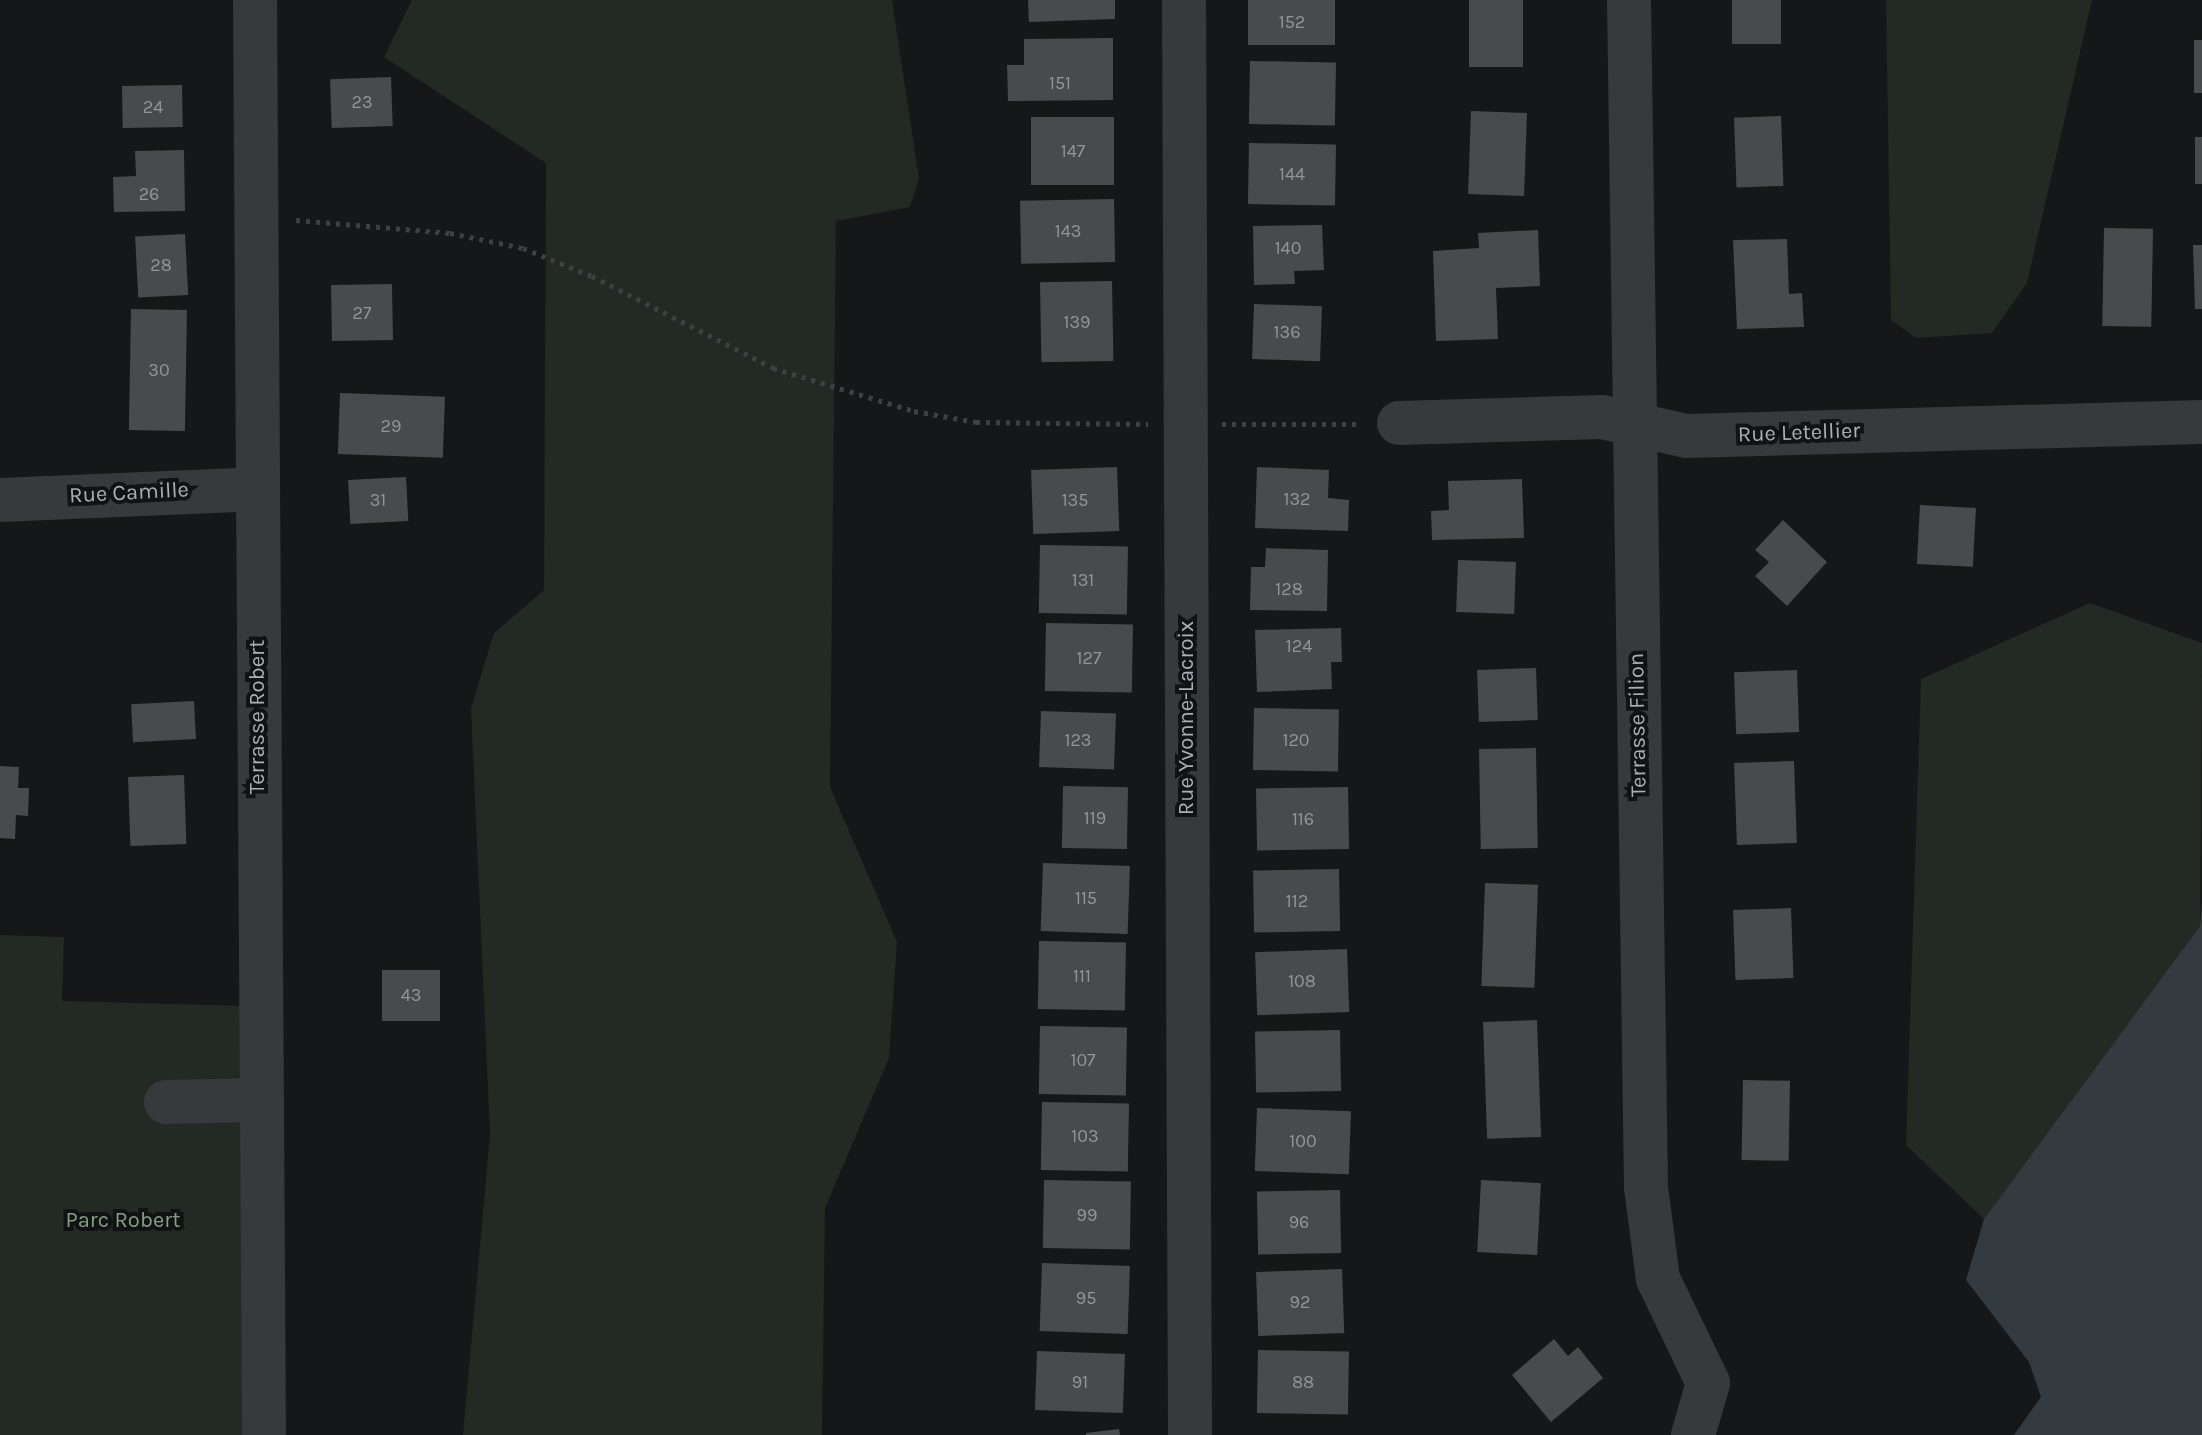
<!DOCTYPE html>
<style>
body{margin:0}
#map{position:relative;width:2202px;height:1435px;overflow:hidden;background:#161718;font-family:Karla,sans-serif}
div>[style]{position:absolute}
[style*='--x']{left:calc(var(--x)*1px);top:calc(var(--y)*1px);width:calc(var(--w)*1px);rotate:calc(var(--a)*1deg)}
.green>*{inset:0;background:#232a24}
.water>*{inset:0;background:#333b41}
.building>*{inset:0;background:#494a4d;transform-origin:0 0}
.path>*{height:5px;margin-top:-2.5px;transform-origin:0;background:repeating-linear-gradient(90deg,#3e4043 0 4px,transparent 0 10px)}
.minor>*{height:44px;margin:-22px;padding:0 22px;transform-origin:22px;border-radius:22px;background:#38393d}
span{translate:-50% -50%;white-space:nowrap;text-align:center;line-height:1.15;-webkit-text-stroke:8px #111213;paint-order:stroke}
.number-label{font-size:18px;color:#92959c}
.number-label span{-webkit-text-stroke-width:0}
.street-label{font-size:22px;color:#aaaeb6}
.park-label{font-size:22px;color:#849f84}
</style>
<div id="map">
<div class="green">
<i style="clip-path:polygon(412px 0,892px 0,919px 179px,910px 207px,836px 221px,830px 787px,897px 942px,889px 1058px,825px 1208px,822px 1435px,463px 1435px,490px 1134px,471px 708px,494px 633px,544px 590px,546px 163px,384px 57px)"></i>
<i style="clip-path:polygon(1886px 0,2092px 0,2027px 283px,1992px 333px,1916px 338px,1891px 320px)"></i>
<i style="clip-path:polygon(2090px 603px,2202px 643px,2200px 926px,1984px 1219px,1906px 1145px,1921px 679px)"></i>
<i style="clip-path:polygon(0 935px,64px 937px,62px 1001px,244px 1006px,248px 1435px,0 1435px)"></i>
</div>
<div class="water">
<i style="clip-path:polygon(2202px 902px,2202px 1435px,2014px 1435px,2041px 1397px,2029px 1362px,1966px 1280px,1984px 1219px,2200px 926px)"></i>
</div>
<div class="building">
<i style="clip-path:polygon(1028px 0,1115px 0,1115px 19px,1029px 22px)"></i>
<i style="left:1248px;top:0;width:87px;height:45px"></i>
<i style="left:1469px;top:0;width:54px;height:67px"></i>
<i style="left:1732px;top:0;width:49px;height:44px"></i>
<i style="clip-path:polygon(1113px 38px,1113px 100px,1008px 101px,1007px 65px,1024px 65px,1024px 39px)"></i>
<i style="left:2194px;top:40px;width:8px;height:53px"></i>
<i style="left:1250px;top:61px;width:86px;height:63px;rotate:1deg"></i>
<i style="left:391px;top:77px;width:49px;height:61px;rotate:88deg"></i>
<i style="left:182px;top:85px;width:42px;height:60px;rotate:89deg"></i>
<i style="left:1471px;top:111px;width:56px;height:83px;rotate:2deg"></i>
<i style="left:1781px;top:116px;width:70px;height:47px;rotate:88deg"></i>
<i style="left:1031px;top:117px;width:83px;height:68px"></i>
<i style="left:2195px;top:137px;width:7px;height:47px"></i>
<i style="left:1249px;top:143px;width:87px;height:61px;rotate:1deg"></i>
<i style="clip-path:polygon(184px 150px,185px 211px,114px 212px,113px 177px,136px 176px,135px 151px)"></i>
<i style="left:1114px;top:199px;width:63px;height:94px;rotate:89deg"></i>
<i style="clip-path:polygon(1322px 225px,1324px 270px,1294px 271px,1295px 284px,1254px 285px,1253px 226px)"></i>
<i style="left:2104px;top:228px;width:49px;height:98px;rotate:1deg"></i>
<i style="clip-path:polygon(1538px 230px,1540px 286px,1496px 288px,1498px 339px,1436px 341px,1433px 251px,1479px 248px,1478px 233px)"></i>
<i style="left:185px;top:234px;width:61px;height:50px;rotate:87deg"></i>
<i style="clip-path:polygon(1787px 239px,1789px 294px,1802px 293px,1804px 327px,1737px 329px,1733px 240px)"></i>
<i style="clip-path:polygon(2193px 245px,2202px 245px,2202px 309px,2195px 309px)"></i>
<i style="left:1112px;top:281px;width:80px;height:72px;rotate:89deg"></i>
<i style="left:392px;top:284px;width:56px;height:61px;rotate:89deg"></i>
<i style="left:1254px;top:304px;width:68px;height:55px;rotate:2deg"></i>
<i style="left:131px;top:309px;width:56px;height:121px;rotate:1deg"></i>
<i style="left:340px;top:393px;width:105px;height:61px;rotate:2deg"></i>
<i style="left:1117px;top:467px;width:64px;height:86px;rotate:88deg"></i>
<i style="clip-path:polygon(1257px 467px,1329px 470px,1328px 498px,1349px 500px,1348px 531px,1255px 528px)"></i>
<i style="left:406px;top:477px;width:44px;height:58px;rotate:87deg"></i>
<i style="clip-path:polygon(1522px 479px,1524px 538px,1432px 540px,1431px 511px,1449px 510px,1448px 481px)"></i>
<i style="left:1920px;top:505px;width:56px;height:59px;rotate:3deg"></i>
<i style="clip-path:polygon(1783px 520px,1827px 562px,1787px 606px,1755px 576px,1769px 562px,1755px 550px)"></i>
<i style="left:1040px;top:545px;width:88px;height:68px;rotate:1deg"></i>
<i style="clip-path:polygon(1266px 548px,1328px 550px,1327px 611px,1250px 610px,1251px 567px,1265px 567px)"></i>
<i style="left:1458px;top:560px;width:58px;height:52px;rotate:2deg"></i>
<i style="left:1046px;top:623px;width:87px;height:68px;rotate:1deg"></i>
<i style="clip-path:polygon(1341px 628px,1342px 662px,1331px 662px,1332px 689px,1257px 692px,1255px 630px)"></i>
<i style="left:1536px;top:668px;width:52px;height:59px;rotate:88deg"></i>
<i style="left:1797px;top:670px;width:62px;height:63px;rotate:88deg"></i>
<i style="left:194px;top:701px;width:38px;height:63px;rotate:87deg"></i>
<i style="left:1254px;top:708px;width:85px;height:62px;rotate:1deg"></i>
<i style="left:1041px;top:711px;width:75px;height:56px;rotate:2deg"></i>
<i style="left:1536px;top:748px;width:100px;height:57px;rotate:89deg"></i>
<i style="left:1794px;top:761px;width:82px;height:60px;rotate:88deg"></i>
<i style="clip-path:polygon(0 766px,19px 767px,18px 788px,29px 788px,28px 816px,16px 815px,15px 839px,0 838px)"></i>
<i style="left:184px;top:775px;width:69px;height:56px;rotate:88deg"></i>
<i style="left:1063px;top:786px;width:65px;height:62px;rotate:1deg"></i>
<i style="left:1348px;top:787px;width:62px;height:92px;rotate:89deg"></i>
<i style="left:1043px;top:863px;width:87px;height:68px;rotate:2deg"></i>
<i style="left:1339px;top:869px;width:62px;height:86px;rotate:89deg"></i>
<i style="left:1485px;top:883px;width:53px;height:103px;rotate:2deg"></i>
<i style="left:1791px;top:908px;width:70px;height:58px;rotate:88deg"></i>
<i style="left:1039px;top:941px;width:87px;height:68px;rotate:1deg"></i>
<i style="left:1347px;top:949px;width:63px;height:92px;rotate:88deg"></i>
<i style="left:382px;top:970px;width:58px;height:51px"></i>
<i style="left:1537px;top:1020px;width:117px;height:54px;rotate:88deg"></i>
<i style="left:1040px;top:1026px;width:87px;height:68px;rotate:1deg"></i>
<i style="left:1340px;top:1030px;width:61px;height:85px;rotate:89deg"></i>
<i style="left:1743px;top:1080px;width:47px;height:80px;rotate:1deg"></i>
<i style="left:1042px;top:1102px;width:87px;height:68px;rotate:1deg"></i>
<i style="left:1257px;top:1108px;width:94px;height:63px;rotate:2deg"></i>
<i style="left:1044px;top:1180px;width:87px;height:68px;rotate:1deg"></i>
<i style="left:1481px;top:1180px;width:60px;height:72px;rotate:3deg"></i>
<i style="left:1340px;top:1190px;width:63px;height:83px;rotate:89deg"></i>
<i style="left:1042px;top:1263px;width:88px;height:68px;rotate:2deg"></i>
<i style="left:1342px;top:1269px;width:64px;height:86px;rotate:88deg"></i>
<i style="clip-path:polygon(1554px 1339px,1568px 1356px,1578px 1347px,1603px 1378px,1551px 1422px,1512px 1375px)"></i>
<i style="left:1258px;top:1350px;width:91px;height:63px;rotate:1deg"></i>
<i style="left:1037px;top:1351px;width:88px;height:59px;rotate:2deg"></i>
<i style="clip-path:polygon(1119px 1429px,1120px 1435px,1086px 1435px,1086px 1433px)"></i>
</div>
<div class="path">
<i style="--x:296;--y:220;--w:155;--a:4.8"></i>
<i style="--x:450;--y:233;--w:75;--a:11.6"></i>
<i style="--x:523;--y:248;--w:74;--a:22.1"></i>
<i style="--x:592;--y:276;--w:203;--a:26.9"></i>
<i style="--x:773;--y:368;--w:147;--a:17"></i>
<i style="--x:914;--y:411;--w:63;--a:10.1"></i>
<i style="--x:976;--y:422;--w:172;--a:0.7"></i>
<i style="--x:1222;--y:424;--w:138;--a:0"></i>
</div>
<div class="minor">
<i style="--x:255;--y:0;--w:1435;--a:89.64"></i>
<i style="--x:1184;--y:0;--w:1435;--a:89.76"></i>
<i style="--x:1629;--y:0;--w:1187;--a:89.18"></i>
<i style="--x:1646;--y:1187;--w:93;--a:82.6"></i>
<i style="--x:1658;--y:1279;--w:115;--a:64.3"></i>
<i style="--x:1708;--y:1383;--w:54;--a:106.1"></i>
<i style="--x:1399;--y:423;--w:203;--a:-1.7"></i>
<i style="--x:1602;--y:417;--w:86;--a:12.7"></i>
<i style="--x:1686;--y:436;--w:516;--a:-1.55"></i>
<i style="--x:0;--y:500;--w:258;--a:-2.4"></i>
<i style="--x:166;--y:1102;--w:96;--a:-1.2"></i>
</div>
<div class="number-label">
<span style="left:1292px;top:22px">152</span>
<span style="left:1060px;top:83px">151</span>
<span style="left:362px;top:102px">23</span>
<span style="left:153px;top:107px">24</span>
<span style="left:1073px;top:151px">147</span>
<span style="left:1292px;top:174px">144</span>
<span style="left:149px;top:194px">26</span>
<span style="left:1068px;top:231px">143</span>
<span style="left:1288px;top:248px">140</span>
<span style="left:161px;top:265px">28</span>
<span style="left:362px;top:313px">27</span>
<span style="left:1077px;top:322px">139</span>
<span style="left:1287px;top:332px">136</span>
<span style="left:159px;top:370px">30</span>
<span style="left:391px;top:426px">29</span>
<span style="left:1297px;top:499px">132</span>
<span style="left:378px;top:500px">31</span>
<span style="left:1075px;top:500px">135</span>
<span style="left:1083px;top:580px">131</span>
<span style="left:1289px;top:589px">128</span>
<span style="left:1299px;top:646px">124</span>
<span style="left:1089px;top:658px">127</span>
<span style="left:1078px;top:740px">123</span>
<span style="left:1296px;top:740px">120</span>
<span style="left:1095px;top:818px">119</span>
<span style="left:1303px;top:819px">116</span>
<span style="left:1086px;top:898px">115</span>
<span style="left:1297px;top:901px">112</span>
<span style="left:1082px;top:976px">111</span>
<span style="left:1302px;top:981px">108</span>
<span style="left:411px;top:995px">43</span>
<span style="left:1083px;top:1060px">107</span>
<span style="left:1085px;top:1136px">103</span>
<span style="left:1303px;top:1141px">100</span>
<span style="left:1087px;top:1215px">99</span>
<span style="left:1299px;top:1222px">96</span>
<span style="left:1086px;top:1298px">95</span>
<span style="left:1300px;top:1302px">92</span>
<span style="left:1080px;top:1382px">91</span>
<span style="left:1303px;top:1382px">88</span>
</div>
<div class="street-label">
<span style="left:1799px;top:433px;rotate:-2deg">Rue Letellier</span>
<span style="left:129px;top:493px;rotate:-3deg">Rue Camille</span>
<span style="left:258px;top:717px;rotate:-90deg">Terrasse Robert</span>
<span style="left:1187px;top:718px;rotate:-90deg">Rue Yvonne-Lacroix</span>
<span style="left:1638px;top:725px;rotate:-91deg">Terrasse Filion</span>
</div>
<div class="park-label">
<span style="left:123px;top:1221px">Parc Robert</span>
</div>
</div>
